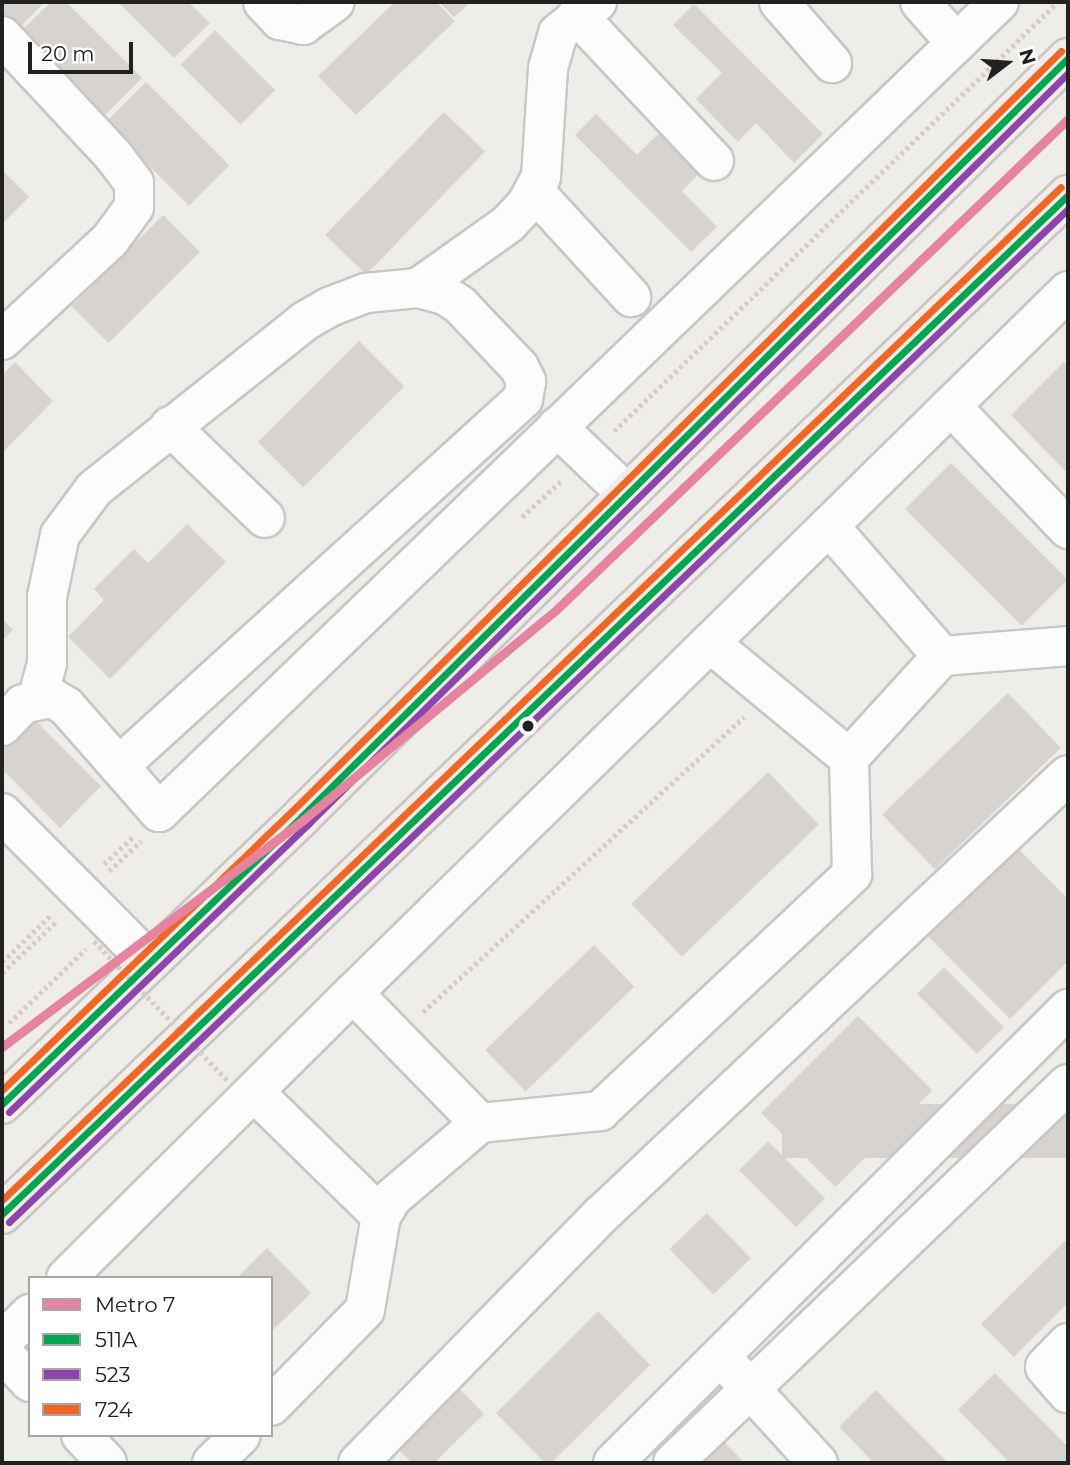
<!DOCTYPE html>
<style>
body{margin:0}
#map{position:relative;width:1070px;height:1465px;overflow:hidden;background:#efedea;font-family:Montserrat,sans-serif}
div>[style]{position:absolute}
[style*='--x']{left:calc(var(--x)*1px);top:calc(var(--y)*1px);width:calc(var(--w)*1px);rotate:calc(var(--a)*1deg)}
.building>*{inset:0;background:#d6d3d1;transform-origin:0 0}
.path>*{height:4.5px;margin-top:-2.25px;transform-origin:0;background:repeating-linear-gradient(90deg,#d8cbc8 0 3.5px,transparent 0 7px)}
.roads{filter:drop-shadow(2px 0 #c8c7c6) drop-shadow(-2px 0 #c8c7c6) drop-shadow(0 2px #c8c7c6) drop-shadow(0 -2px #c8c7c6)}
.minor>*{height:38px;margin:-19px;padding:0 19px;transform-origin:19px;border-radius:19px;background:#fdfcfc}
.major>*{height:38px;margin:-19px;padding:0 19px;transform-origin:19px;border-radius:19px;background:#f2ede6}
.path-bridge>*{height:4.5px;margin-top:-2.25px;transform-origin:0;background:repeating-linear-gradient(90deg,#d8cbc8 0 3.5px,transparent 0 7px)}
.bus-1>*{height:7px;margin:-3.5px;padding:0 3.5px;transform-origin:3.5px;border-radius:3.5px;background:#00a651}
.bus-2>*{height:7px;margin:-3.5px;padding:0 3.5px;transform-origin:3.5px;border-radius:3.5px;background:#8e44ad}
.bus-3>*{height:7px;margin:-3.5px;padding:0 3.5px;transform-origin:3.5px;border-radius:3.5px;background:#f26522}
.metro-1>*{height:9px;margin:-4.5px;padding:0 4.5px;transform-origin:4.5px;border-radius:4.5px;background:#e6839e}
.dots>*{width:19px;height:19px;translate:-50% -50%;box-sizing:border-box;border:4px solid #fff;border-radius:50%}
span{translate:-50% -50%;white-space:nowrap;text-align:center;line-height:1.15;-webkit-text-stroke:7px #fff;paint-order:stroke}
.frame{position:absolute;inset:0;border:4px solid #212121;pointer-events:none}
.legend{position:absolute;left:28px;top:1276px;width:245px;height:161px;box-sizing:border-box;background:#fff;border:2px solid #a6a6a6;margin:0;padding:9px 12px;list-style:none;font-size:21px;color:#212121}
.legend li{display:flex;align-items:center;gap:14px;height:35px}
.legend b{width:35px;border:2px solid #a6a6a6}
.north{position:absolute;left:972px;top:28px;width:70px;height:70px;-webkit-text-stroke:5px #fff;paint-order:stroke;rotate:73deg;font-size:19px;font-weight:700;line-height:28px;text-align:center;color:#212121}
.north::after{content:'';display:block;margin:auto;width:24px;height:32px;background:#212121;clip-path:polygon(50% 0,100% 100%,50% 72%,0 100%)}
.scale{position:absolute;left:28px;top:42px;width:105px;height:32px;box-sizing:border-box;border:4px solid #212121;border-top:0;padding-left:9px;font-size:21px;line-height:24px;white-space:nowrap;color:#212121;-webkit-text-stroke:5px #fff;paint-order:stroke}
</style>
<div id="map">
<div class="building">
<i style="clip-path:polygon(2px 2px,45px 2px,15px 32px,2px 18px)"></i>
<i style="clip-path:polygon(51px 2px,66px 2px,142px 78px,102px 118px,18px 34px)"></i>
<i style="clip-path:polygon(118px 2px,188px 2px,210px 23px,174px 58px)"></i>
<i style="clip-path:polygon(395px 2px,436px 2px,455px 21px,356px 115px,318px 76px)"></i>
<i style="clip-path:polygon(439px 2px,471px 2px,454px 17px)"></i>
<i style="clip-path:polygon(694px 4px,823px 134px,794px 163px,756px 123px,738px 142px,696px 99px,722px 73px,673px 25px)"></i>
<i style="left:215px;top:30px;width:85px;height:49px;rotate:45deg"></i>
<i style="left:146px;top:82px;width:118px;height:57px;rotate:45deg"></i>
<i style="left:444px;top:112px;width:57px;height:171px;rotate:44deg"></i>
<i style="clip-path:polygon(596px 114px,637px 155px,662px 130px,702px 170px,682px 191px,717px 227px,691px 252px,575px 135px)"></i>
<i style="clip-path:polygon(2px 170px,29px 197px,2px 224px)"></i>
<i style="left:163px;top:215px;width:52px;height:129px;rotate:45deg"></i>
<i style="left:359px;top:341px;width:64px;height:143px;rotate:45deg"></i>
<i style="clip-path:polygon(15px 362px,53px 401px,2px 453px,2px 375px)"></i>
<i style="clip-path:polygon(1064px 362px,1068px 367px,1068px 474px,1011px 415px)"></i>
<i style="left:951px;top:463px;width:165px;height:65px;rotate:45deg"></i>
<i style="clip-path:polygon(187px 524px,226px 562px,110px 679px,68px 637px,104px 600px,94px 589px,134px 549px,148px 563px)"></i>
<i style="clip-path:polygon(2px 619px,13px 630px,2px 641px)"></i>
<i style="left:1008px;top:693px;width:76px;height:175px;rotate:46deg"></i>
<i style="clip-path:polygon(28px 713px,101px 786px,60px 828px,2px 769px,2px 738px)"></i>
<i style="left:768px;top:772px;width:73px;height:190px;rotate:46deg"></i>
<i style="clip-path:polygon(1007px 837px,1068px 899px,1068px 961px,1010px 1019px,918px 926px)"></i>
<i style="left:594px;top:945px;width:58px;height:151px;rotate:46deg"></i>
<i style="left:944px;top:967px;width:85px;height:38px;rotate:45deg"></i>
<i style="left:858px;top:1016px;width:105px;height:137px;rotate:45deg"></i>
<i style="left:1068px;top:1104px;width:54px;height:286px;rotate:90deg"></i>
<i style="left:768px;top:1141px;width:81px;height:41px;rotate:45deg"></i>
<i style="left:707px;top:1213px;width:63px;height:52px;rotate:46deg"></i>
<i style="clip-path:polygon(1068px 1238px,1068px 1303px,1014px 1357px,981px 1324px)"></i>
<i style="clip-path:polygon(267px 1248px,311px 1293px,271px 1332px,271px 1278px,237px 1278px)"></i>
<i style="clip-path:polygon(598px 1311px,650px 1365px,551px 1463px,545px 1463px,496px 1413px)"></i>
<i style="clip-path:polygon(995px 1373px,1068px 1447px,1068px 1463px,1010px 1463px,958px 1410px)"></i>
<i style="clip-path:polygon(456px 1385px,484px 1414px,434px 1463px,412px 1463px,395px 1446px)"></i>
<i style="clip-path:polygon(876px 1390px,948px 1463px,874px 1463px,839px 1427px)"></i>
<i style="clip-path:polygon(724px 1442px,745px 1463px,703px 1463px)"></i>
</div>
<div class="path">
<i style="--x:614;--y:431;--w:617;--a:-44.02"></i>
<i style="--x:522;--y:517;--w:54;--a:-42.8"></i>
<i style="--x:104;--y:864;--w:40;--a:-43"></i>
<i style="--x:109;--y:871;--w:44;--a:-43.2"></i>
<i style="--x:2;--y:962;--w:69;--a:-43.8"></i>
<i style="--x:2;--y:973;--w:76;--a:-43.4"></i>
<i style="--x:423;--y:1012;--w:436;--a:-42.6"></i>
<i style="--x:9;--y:1023;--w:107;--a:-43.9"></i>
</div>
<div class="roads">
<div class="minor">
<i style="--x:263;--y:2;--w:25;--a:47"></i>
<i style="--x:280;--y:20;--w:24;--a:12"></i>
<i style="--x:303;--y:25;--w:39;--a:-36"></i>
<i style="--x:779;--y:2;--w:81;--a:49"></i>
<i style="--x:920;--y:2;--w:55;--a:48.7"></i>
<i style="--x:577;--y:15;--w:200;--a:46.8"></i>
<i style="--x:2;--y:36;--w:163;--a:47"></i>
<i style="--x:113;--y:155;--w:35;--a:53"></i>
<i style="--x:134;--y:183;--w:24;--a:90"></i>
<i style="--x:134;--y:207;--w:41;--a:126"></i>
<i style="--x:110;--y:240;--w:147;--a:137.2"></i>
<i style="--x:534;--y:191;--w:144;--a:47.5"></i>
<i style="--x:418;--y:288;--w:110;--a:-35.4"></i>
<i style="--x:508;--y:224;--w:26;--a:-47"></i>
<i style="--x:526;--y:205;--w:32;--a:-62"></i>
<i style="--x:541;--y:177;--w:109;--a:-86.3"></i>
<i style="--x:548;--y:68;--w:36;--a:-74"></i>
<i style="--x:558;--y:33;--w:50;--a:-38.5"></i>
<i style="--x:951;--y:406;--w:170;--a:46.4"></i>
<i style="--x:170;--y:426;--w:132;--a:44.1"></i>
<i style="--x:557;--y:427;--w:97;--a:43.7"></i>
<i style="--x:829;--y:526;--w:172;--a:49"></i>
<i style="--x:710;--y:643;--w:180;--a:39.6"></i>
<i style="--x:38;--y:697;--w:35;--a:-75"></i>
<i style="--x:47;--y:663;--w:66;--a:-90"></i>
<i style="--x:47;--y:597;--w:63;--a:-78.2"></i>
<i style="--x:60;--y:535;--w:57;--a:-53.5"></i>
<i style="--x:94;--y:489;--w:270;--a:-38.5"></i>
<i style="--x:305;--y:321;--w:28;--a:-30"></i>
<i style="--x:329;--y:307;--w:40;--a:-21"></i>
<i style="--x:366;--y:293;--w:52;--a:-5.5"></i>
<i style="--x:418;--y:288;--w:28;--a:15"></i>
<i style="--x:445;--y:295;--w:18;--a:34"></i>
<i style="--x:460;--y:305;--w:86;--a:46.4"></i>
<i style="--x:519;--y:367;--w:16;--a:63"></i>
<i style="--x:526;--y:381;--w:18;--a:99"></i>
<i style="--x:523;--y:399;--w:546;--a:137.75"></i>
<i style="--x:2;--y:726;--w:30;--a:-46"></i>
<i style="--x:23;--y:704;--w:30;--a:-12"></i>
<i style="--x:52;--y:698;--w:16;--a:30"></i>
<i style="--x:66;--y:706;--w:141;--a:48.7"></i>
<i style="--x:159;--y:812;--w:1167;--a:-43.96"></i>
<i style="--x:2;--y:813;--w:210;--a:45.2"></i>
<i style="--x:353;--y:993;--w:1002;--a:-44.47"></i>
<i style="--x:254;--y:1092;--w:177;--a:44.3"></i>
<i style="--x:480;--y:1123;--w:121;--a:-5.7"></i>
<i style="--x:600;--y:1111;--w:346;--a:-43.2"></i>
<i style="--x:852;--y:874;--w:116;--a:-91.5"></i>
<i style="--x:849;--y:758;--w:138;--a:-47.6"></i>
<i style="--x:942;--y:656;--w:126;--a:-4.5"></i>
<i style="--x:66;--y:1278;--w:404;--a:-44.8"></i>
<i style="--x:353;--y:993;--w:182;--a:45.7"></i>
<i style="--x:480;--y:1123;--w:116;--a:139.6"></i>
<i style="--x:392;--y:1198;--w:21;--a:121"></i>
<i style="--x:381;--y:1216;--w:95;--a:99.7"></i>
<i style="--x:365;--y:1310;--w:134;--a:134.4"></i>
<i style="--x:2;--y:1342;--w:40;--a:-45"></i>
<i style="--x:1068;--y:1343;--w:33;--a:134"></i>
<i style="--x:1045;--y:1367;--w:35;--a:49"></i>
<i style="--x:2;--y:1352;--w:41;--a:47"></i>
<i style="--x:733;--y:1370;--w:126;--a:47.6"></i>
<i style="--x:81;--y:1435;--w:38;--a:47"></i>
<i style="--x:212;--y:1463;--w:40;--a:-44"></i>
<i style="--x:358;--y:1463;--w:349;--a:-45.6"></i>
<i style="--x:602;--y:1214;--w:640;--a:-43.29"></i>
<i style="--x:613;--y:1463;--w:643;--a:-44.94"></i>
<i style="--x:673;--y:1463;--w:547;--a:-43.82"></i>
</div>
<div class="major">
<i style="--x:2;--y:1104;--w:416;--a:-43.8"></i>
<i style="--x:302;--y:816;--w:1078;--a:-44.7"></i>
<i style="--x:2;--y:1214;--w:1475;--a:-43.71"></i>
</div>
</div>
<div class="path-bridge">
<i style="--x:94;--y:941;--w:195;--a:46.2"></i>
</div>
<div class="bus-1">
<i style="--x:2;--y:1104;--w:416;--a:-43.8"></i>
<i style="--x:302;--y:816;--w:1078;--a:-44.7"></i>
<i style="--x:2;--y:1214;--w:1475;--a:-43.71"></i>
</div>
<div class="bus-2">
<i style="--x:9;--y:1112;--w:417;--a:-43.9"></i>
<i style="--x:309;--y:823;--w:1067;--a:-44.66"></i>
<i style="--x:9;--y:1222;--w:1465;--a:-43.73"></i>
</div>
<div class="bus-3">
<i style="--x:2;--y:1090;--w:407;--a:-43.9"></i>
<i style="--x:295;--y:808;--w:1077;--a:-44.66"></i>
<i style="--x:2;--y:1200;--w:1465;--a:-43.73"></i>
</div>
<div class="metro-1">
<i style="--x:2;--y:1047;--w:377;--a:-37"></i>
<i style="--x:303;--y:820;--w:329;--a:-39.7"></i>
<i style="--x:556;--y:610;--w:709;--a:-43.8"></i>
</div>
<div class="dots">
<i style="left:528px;top:726px;background:#212121"></i>
</div>
<div class="frame"></div>
<ul class="legend">
<li><b style="height:9px;background:#e6839e"></b>Metro 7</li>
<li><b style="height:9px;background:#00a651"></b>511A</li>
<li><b style="height:9px;background:#8e44ad"></b>523</li>
<li><b style="height:9px;background:#f26522"></b>724</li>
</ul>
<div class="north">N</div>
<div class="scale">20 m</div>
</div>
